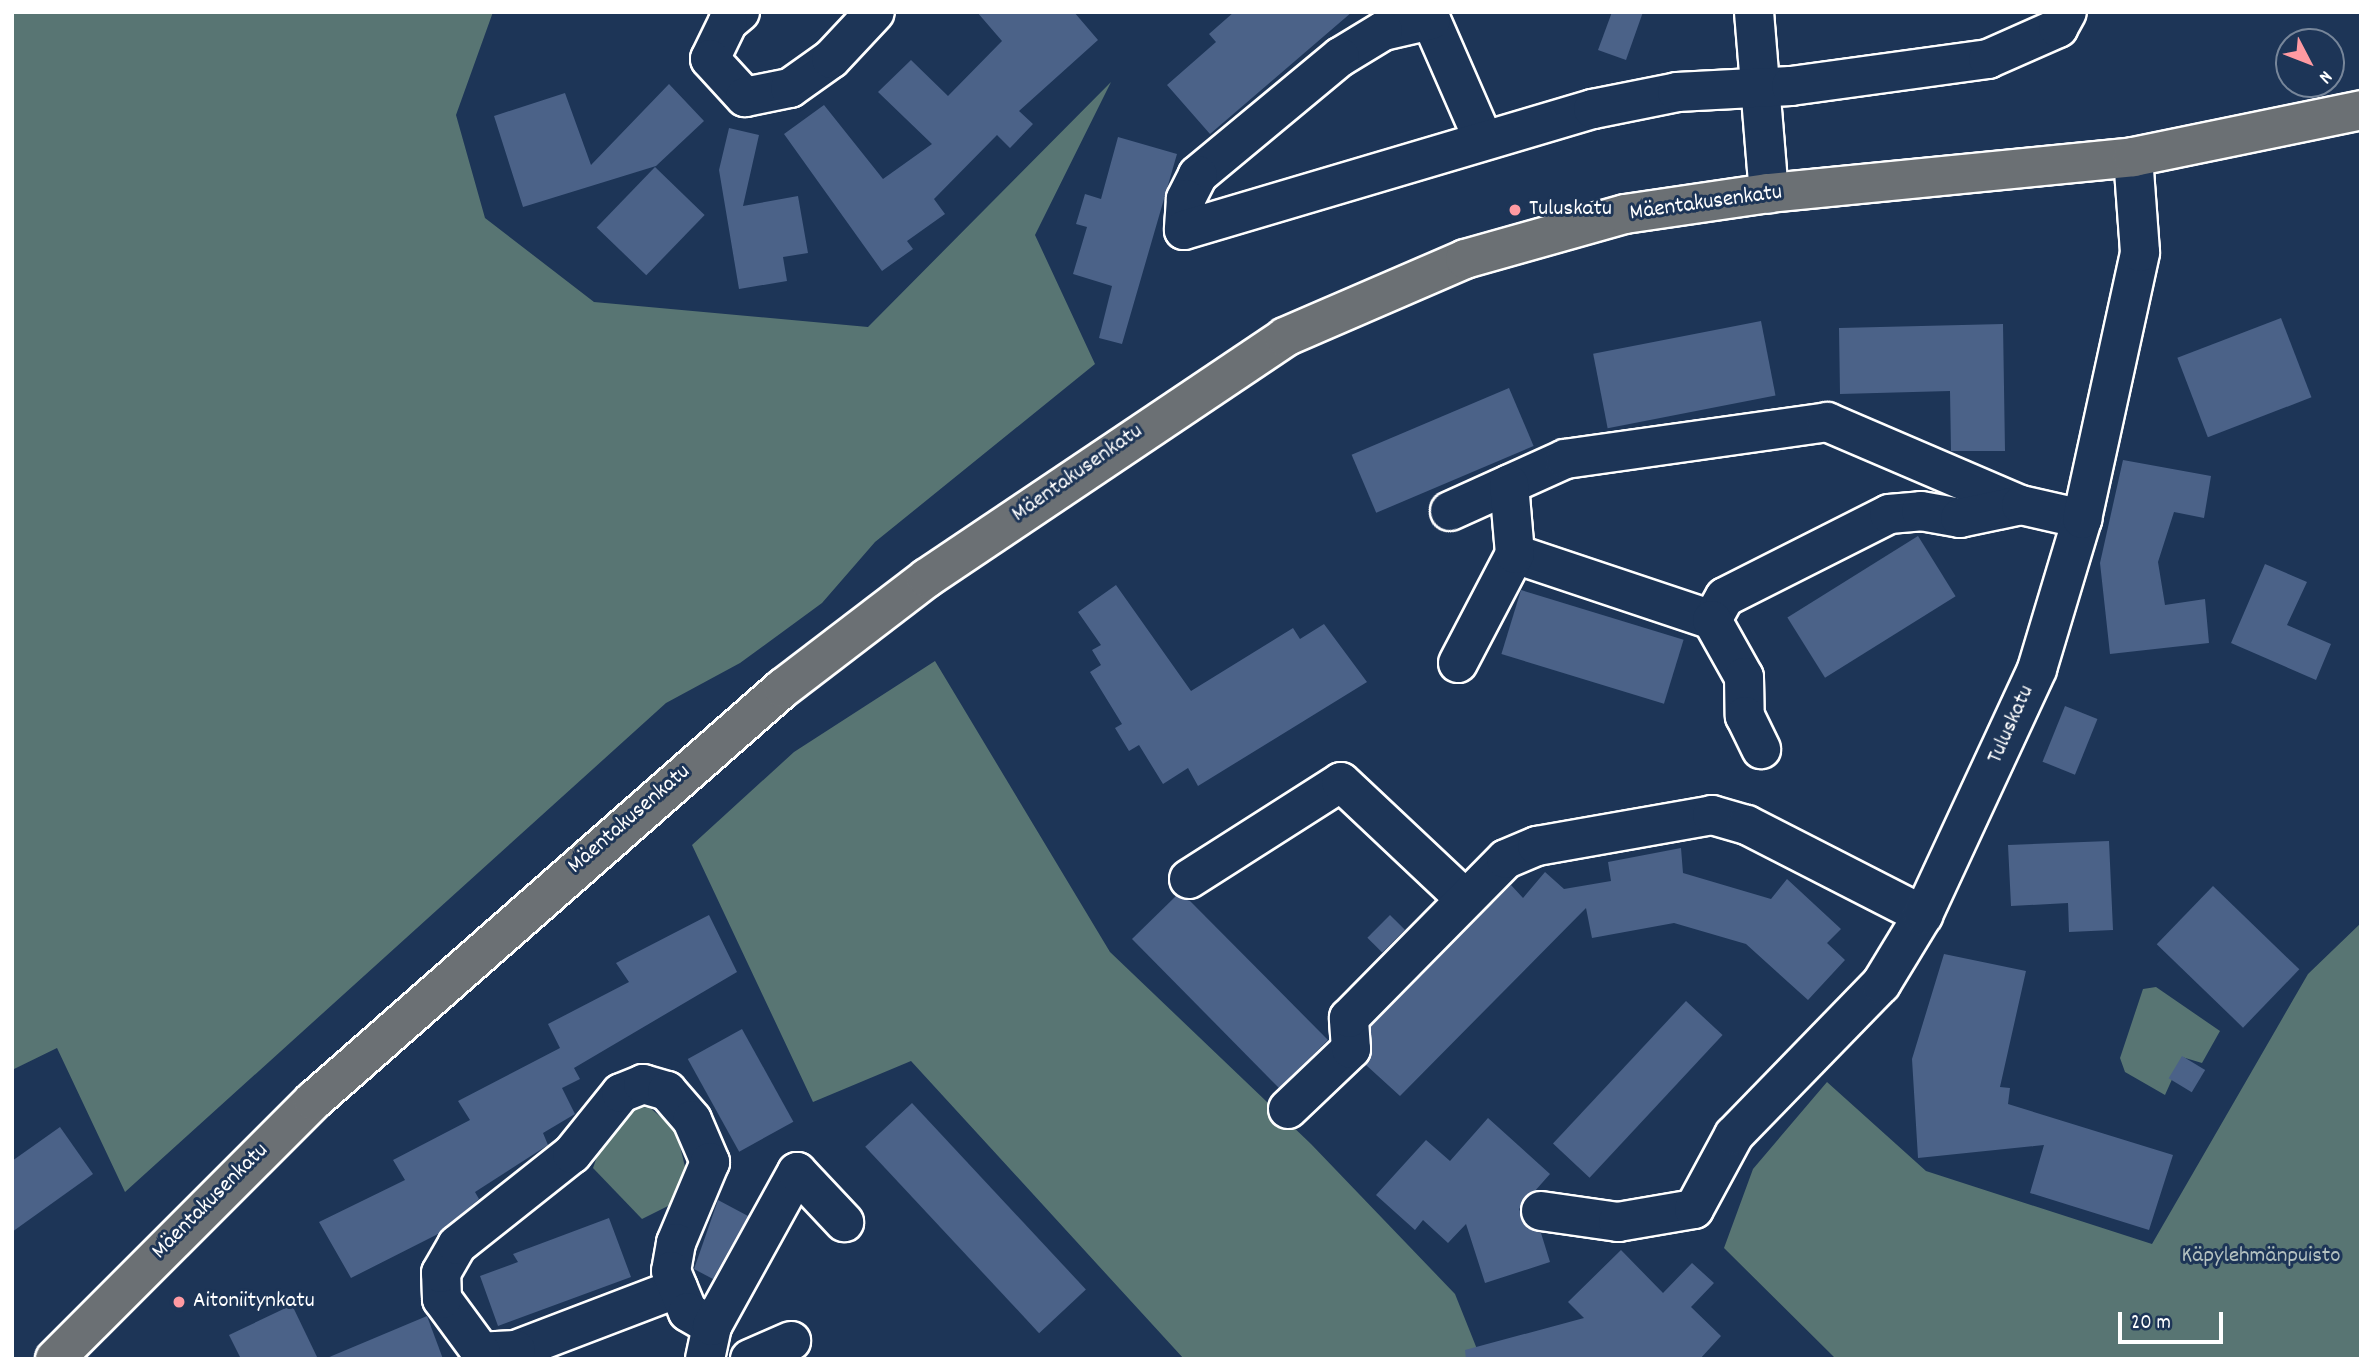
<!DOCTYPE html>
<meta charset="utf-8">
<style>
body{margin:0}
#map{position:relative;width:2373px;height:1371px;overflow:hidden;background:#1d3557;font-family:Dekko,sans-serif}
div>[style]{position:absolute}
[style*='--x']{left:calc(var(--x)*1px);top:calc(var(--y)*1px);width:calc(var(--w)*1px);rotate:calc(var(--a)*1deg)}
.green>*{inset:0;background:#587573}
.building>*{inset:0;background:#4b6288;transform-origin:0 0}
.roads{filter:drop-shadow(2px 0 #fff) drop-shadow(-2px 0 #fff) drop-shadow(0 2px #fff) drop-shadow(0 -2px #fff)}
.minor>*{height:38px;margin:-19px;padding:0 19px;transform-origin:19px;border-radius:19px;background:#1d3557}
.major>*{height:38px;margin:-19px;padding:0 19px;transform-origin:19px;border-radius:19px;background:#6b7074}
.dots>*{width:19px;height:19px;translate:-50% -50%;box-sizing:border-box;border:4px solid #1d3557;border-radius:50%}
span{translate:-50% -50%;white-space:nowrap;text-align:center;line-height:1.15;-webkit-text-stroke:6px #1d3557;paint-order:stroke}
.street-label{font-size:23px;color:#fff}
.poi-label{font-size:23px;color:#fff}
.left{translate:0 -50%;text-align:left}
.park-label{font-size:23px;color:#b4c1c0}
.frame{position:absolute;inset:0;border:14px solid #fff;pointer-events:none}
.north{position:absolute;left:2275px;top:28px;width:70px;height:70px;box-sizing:border-box;background:#1d3557;border:2px solid #77869a;border-radius:50%;rotate:132deg;font-size:19px;font-weight:700;line-height:28px;text-align:center;color:#fff}
.north::after{content:'';display:block;margin:auto;width:24px;height:32px;background:#ff9aa2;clip-path:polygon(50% 0,100% 100%,50% 72%,0 100%)}
.scale{position:absolute;left:2118px;top:1312px;width:105px;height:32px;box-sizing:border-box;border:4px solid #fff;border-top:0;padding-left:9px;font-size:21px;line-height:24px;white-space:nowrap;color:#fff;-webkit-text-stroke:5px #1d3557;paint-order:stroke}
</style>
<div id="map">
<div class="green">
<i style="clip-path:polygon(12px 12px,493px 12px,456px 115px,485px 218px,594px 302px,868px 327px,1111px 82px,1035px 235px,1095px 364px,875px 542px,822px 603px,740px 663px,666px 703px,125px 1192px,57px 1048px,12px 1070px)"></i>
<i style="clip-path:polygon(935px 661px,1110px 952px,1311px 1144px,1455px 1294px,1481px 1359px,1184px 1359px,911px 1061px,813px 1102px,692px 845px,794px 752px)"></i>
<i style="clip-path:polygon(2361px 923px,2361px 1359px,1836px 1359px,1724px 1248px,1753px 1169px,1827px 1082px,1926px 1171px,2152px 1244px,2308px 974px)"></i>
<i style="clip-path:polygon(2156px 987px,2220px 1031px,2202px 1063px,2182px 1057px,2165px 1095px,2125px 1072px,2120px 1058px,2143px 989px)"></i>
<i style="clip-path:polygon(649px 1107px,676px 1130px,687px 1175px,670px 1205px,642px 1219px,593px 1168px,602px 1142px,628px 1108px)"></i>
</div>
<div class="building">
<i style="clip-path:polygon(977px 12px,1074px 12px,1098px 40px,1019px 111px,1033px 124px,1010px 148px,997px 135px,934px 199px,945px 214px,907px 241px,913px 249px,882px 271px,784px 134px,824px 105px,883px 179px,932px 144px,878px 92px,911px 60px,948px 96px,1002px 41px)"></i>
<i style="clip-path:polygon(1234px 12px,1352px 12px,1210px 134px,1167px 85px,1216px 42px,1209px 34px)"></i>
<i style="clip-path:polygon(1612px 12px,1643px 12px,1626px 60px,1598px 50px)"></i>
<i style="clip-path:polygon(669px 84px,704px 121px,656px 166px,523px 207px,494px 116px,565px 93px,591px 165px)"></i>
<i style="clip-path:polygon(729px 128px,759px 135px,743px 206px,798px 196px,808px 253px,783px 257px,787px 281px,739px 289px,719px 170px)"></i>
<i style="clip-path:polygon(1118px 137px,1177px 154px,1122px 344px,1099px 338px,1112px 286px,1073px 274px,1087px 227px,1076px 224px,1085px 194px,1101px 199px)"></i>
<i style="left:655px;top:167px;width:69px;height:84px;rotate:44deg"></i>
<i style="left:2281px;top:318px;width:85px;height:111px;rotate:69deg"></i>
<i style="left:1761px;top:321px;width:76px;height:171px;rotate:79deg"></i>
<i style="clip-path:polygon(2003px 324px,2005px 451px,1951px 451px,1950px 391px,1840px 394px,1839px 328px)"></i>
<i style="left:1509px;top:388px;width:63px;height:171px;rotate:67deg"></i>
<i style="clip-path:polygon(2123px 460px,2211px 476px,2204px 518px,2174px 512px,2158px 562px,2165px 605px,2205px 599px,2209px 643px,2110px 654px,2100px 563px)"></i>
<i style="left:1918px;top:536px;width:71px;height:154px;rotate:58deg"></i>
<i style="clip-path:polygon(2265px 564px,2307px 582px,2287px 625px,2331px 644px,2316px 680px,2231px 643px)"></i>
<i style="clip-path:polygon(1116px 585px,1191px 691px,1293px 628px,1300px 639px,1324px 624px,1367px 682px,1198px 786px,1188px 768px,1163px 784px,1139px 745px,1129px 751px,1115px 728px,1122px 724px,1090px 672px,1101px 665px,1092px 650px,1101px 645px,1078px 612px)"></i>
<i style="left:1521px;top:590px;width:170px;height:67px;rotate:17deg"></i>
<i style="left:2065px;top:706px;width:35px;height:60px;rotate:22deg"></i>
<i style="clip-path:polygon(2109px 841px,2113px 930px,2069px 932px,2068px 903px,2011px 906px,2008px 845px)"></i>
<i style="clip-path:polygon(1681px 848px,1683px 873px,1771px 899px,1787px 879px,1841px 929px,1827px 943px,1845px 960px,1808px 1000px,1746px 944px,1674px 923px,1592px 938px,1586px 908px,1400px 1096px,1366px 1065px,1371px 1026px,1511px 885px,1523px 898px,1545px 872px,1564px 889px,1611px 881px,1608px 862px)"></i>
<i style="left:2213px;top:886px;width:120px;height:81px;rotate:44deg"></i>
<i style="clip-path:polygon(1176px 896px,1190px 901px,1328px 1040px,1279px 1088px,1132px 939px)"></i>
<i style="clip-path:polygon(709px 915px,737px 972px,574px 1068px,580px 1079px,562px 1088px,575px 1114px,543px 1133px,548px 1145px,475px 1192px,479px 1199px,438px 1234px,351px 1278px,319px 1222px,405px 1180px,393px 1160px,470px 1120px,458px 1101px,560px 1048px,548px 1024px,629px 982px,616px 963px)"></i>
<i style="left:1390px;top:915px;width:21px;height:32px;rotate:45deg"></i>
<i style="clip-path:polygon(1944px 954px,2026px 971px,2000px 1087px,2010px 1088px,2008px 1104px,2173px 1155px,2149px 1230px,2030px 1193px,2044px 1145px,1918px 1158px,1912px 1059px)"></i>
<i style="left:1686px;top:1001px;width:50px;height:195px;rotate:43deg"></i>
<i style="left:742px;top:1029px;width:106px;height:62px;rotate:61deg"></i>
<i style="left:2182px;top:1056px;width:27px;height:26px;rotate:31deg"></i>
<i style="left:912px;top:1103px;width:255px;height:64px;rotate:47deg"></i>
<i style="clip-path:polygon(1488px 1118px,1550px 1174px,1519px 1209px,1527px 1228px,1541px 1233px,1550px 1262px,1485px 1283px,1466px 1224px,1448px 1243px,1423px 1220px,1415px 1230px,1376px 1195px,1426px 1140px,1450px 1161px)"></i>
<i style="clip-path:polygon(60px 1127px,93px 1174px,12px 1232px,12px 1161px)"></i>
<i style="clip-path:polygon(718px 1200px,748px 1216px,713px 1279px,694px 1269px)"></i>
<i style="clip-path:polygon(609px 1218px,631px 1277px,498px 1326px,480px 1276px,518px 1262px,513px 1254px)"></i>
<i style="clip-path:polygon(1621px 1250px,1663px 1293px,1692px 1263px,1714px 1283px,1691px 1307px,1721px 1336px,1700px 1359px,1466px 1359px,1465px 1350px,1584px 1318px,1568px 1302px)"></i>
<i style="clip-path:polygon(292px 1305px,318px 1359px,241px 1359px,229px 1335px)"></i>
<i style="clip-path:polygon(427px 1316px,443px 1359px,327px 1359px,327px 1358px)"></i>
</div>
<div class="roads">
<div class="minor">
<i style="--x:740;--y:12;--w:16;--a:140"></i>
<i style="--x:728;--y:22;--w:41;--a:115.9"></i>
<i style="--x:710;--y:59;--w:52;--a:47.4"></i>
<i style="--x:745;--y:97;--w:46;--a:-11.3"></i>
<i style="--x:790;--y:88;--w:50;--a:-35.3"></i>
<i style="--x:831;--y:59;--w:64;--a:-46.9"></i>
<i style="--x:1754;--y:12;--w:182;--a:85.3"></i>
<i style="--x:1483;--y:139;--w:130;--a:-113.6"></i>
<i style="--x:1431;--y:20;--w:49;--a:167.1"></i>
<i style="--x:1383;--y:31;--w:50;--a:148.8"></i>
<i style="--x:1340;--y:57;--w:185;--a:140.3"></i>
<i style="--x:1198;--y:175;--w:27;--a:117"></i>
<i style="--x:1186;--y:199;--w:31;--a:94"></i>
<i style="--x:1184;--y:230;--w:427;--a:-16.5"></i>
<i style="--x:1593;--y:109;--w:86;--a:-11.4"></i>
<i style="--x:1677;--y:92;--w:114;--a:-3"></i>
<i style="--x:1791;--y:86;--w:199;--a:-7.8"></i>
<i style="--x:1988;--y:59;--w:77;--a:-23.9"></i>
<i style="--x:2058;--y:28;--w:18;--a:-61"></i>
<i style="--x:1450;--y:511;--w:126;--a:-24.3"></i>
<i style="--x:1565;--y:459;--w:265;--a:-8"></i>
<i style="--x:1827;--y:422;--w:211;--a:23.2"></i>
<i style="--x:1515;--y:554;--w:208;--a:18.5"></i>
<i style="--x:1712;--y:620;--w:26;--a:-61"></i>
<i style="--x:1725;--y:597;--w:184;--a:-26.8"></i>
<i style="--x:1889;--y:514;--w:32;--a:-5"></i>
<i style="--x:1921;--y:511;--w:40;--a:10"></i>
<i style="--x:1960;--y:518;--w:62;--a:-12"></i>
<i style="--x:2021;--y:505;--w:63;--a:12.9"></i>
<i style="--x:1712;--y:620;--w:65;--a:60.7"></i>
<i style="--x:1744;--y:677;--w:39;--a:89"></i>
<i style="--x:1745;--y:716;--w:37;--a:64"></i>
<i style="--x:1458;--y:663;--w:123;--a:-62.4"></i>
<i style="--x:1515;--y:554;--w:70;--a:-94.9"></i>
<i style="--x:1189;--y:879;--w:180;--a:-32.5"></i>
<i style="--x:1341;--y:782;--w:169;--a:43.3"></i>
<i style="--x:1288;--y:1109;--w:87;--a:-43.6"></i>
<i style="--x:1351;--y:1049;--w:31;--a:-94"></i>
<i style="--x:1349;--y:1018;--w:223;--a:-45.4"></i>
<i style="--x:1506;--y:859;--w:34;--a:-23"></i>
<i style="--x:1537;--y:846;--w:178;--a:-10"></i>
<i style="--x:1712;--y:815;--w:36;--a:16"></i>
<i style="--x:1747;--y:825;--w:198;--a:27.1"></i>
<i style="--x:1541;--y:1211;--w:78;--a:8.1"></i>
<i style="--x:1618;--y:1222;--w:77;--a:-9.7"></i>
<i style="--x:1694;--y:1209;--w:84;--a:-61.6"></i>
<i style="--x:1734;--y:1135;--w:211;--a:-45.8"></i>
<i style="--x:1881;--y:984;--w:81;--a:-58.7"></i>
<i style="--x:1923;--y:915;--w:271;--a:-65.1"></i>
<i style="--x:2037;--y:669;--w:157;--a:-73.3"></i>
<i style="--x:2082;--y:519;--w:273;--a:-77.7"></i>
<i style="--x:2140;--y:252;--w:95;--a:-94.2"></i>
<i style="--x:678;--y:1288;--w:173;--a:159.1"></i>
<i style="--x:516;--y:1350;--w:35;--a:177"></i>
<i style="--x:481;--y:1352;--w:66;--a:-126.3"></i>
<i style="--x:442;--y:1299;--w:26;--a:-92"></i>
<i style="--x:441;--y:1273;--w:32;--a:-60"></i>
<i style="--x:457;--y:1245;--w:147;--a:-38.4"></i>
<i style="--x:572;--y:1154;--w:78;--a:-51.2"></i>
<i style="--x:621;--y:1093;--w:24;--a:-22"></i>
<i style="--x:643;--y:1084;--w:25;--a:16"></i>
<i style="--x:667;--y:1091;--w:38;--a:49"></i>
<i style="--x:692;--y:1120;--w:46;--a:66.8"></i>
<i style="--x:710;--y:1162;--w:88;--a:112.8"></i>
<i style="--x:676;--y:1243;--w:28;--a:100"></i>
<i style="--x:671;--y:1271;--w:44;--a:67.5"></i>
<i style="--x:688;--y:1312;--w:28;--a:30"></i>
<i style="--x:705;--y:1359;--w:34;--a:-78"></i>
<i style="--x:712;--y:1326;--w:176;--a:-61.1"></i>
<i style="--x:797;--y:1172;--w:69;--a:46.8"></i>
<i style="--x:750;--y:1359;--w:45;--a:-23.7"></i>
</div>
<div class="major">
<i style="--x:55;--y:1359;--w:365;--a:-45"></i>
<i style="--x:313;--y:1101;--w:626;--a:-41.31"></i>
<i style="--x:783;--y:688;--w:181;--a:-37.4"></i>
<i style="--x:927;--y:578;--w:432;--a:-33.9"></i>
<i style="--x:1285;--y:337;--w:196;--a:-23.4"></i>
<i style="--x:1465;--y:259;--w:166;--a:-15.7"></i>
<i style="--x:1625;--y:214;--w:146;--a:-8.3"></i>
<i style="--x:1769;--y:193;--w:366;--a:-5.6"></i>
<i style="--x:2133;--y:157;--w:233;--a:-11.6"></i>
</div>
</div>
<div class="dots">
<i style="left:1515px;top:210px;background:#ff9aa2"></i>
<i style="left:179px;top:1302px;background:#ff9aa2"></i>
</div>
<div class="street-label">
<span style="left:1706px;top:204px;rotate:-8deg">Mäentakusenkatu</span>
<span style="left:1078px;top:474px;rotate:-35deg">Mäentakusenkatu</span>
<span style="left:2012px;top:725px;rotate:-66deg">Tuluskatu</span>
<span style="left:630px;top:820px;rotate:-41deg">Mäentakusenkatu</span>
<span style="left:211px;top:1202px;rotate:-45deg">Mäentakusenkatu</span>
</div>
<div class="poi-label">
<span class="left" style="left:1529px;top:210px">Tuluskatu</span>
<span class="left" style="left:193px;top:1302px">Aitoniitynkatu</span>
</div>
<div class="park-label">
<span style="left:2261px;top:1257px">Käpylehmänpuisto</span>
</div>
<div class="frame"></div>
<div class="north">N</div>
<div class="scale">20 m</div>
</div>
